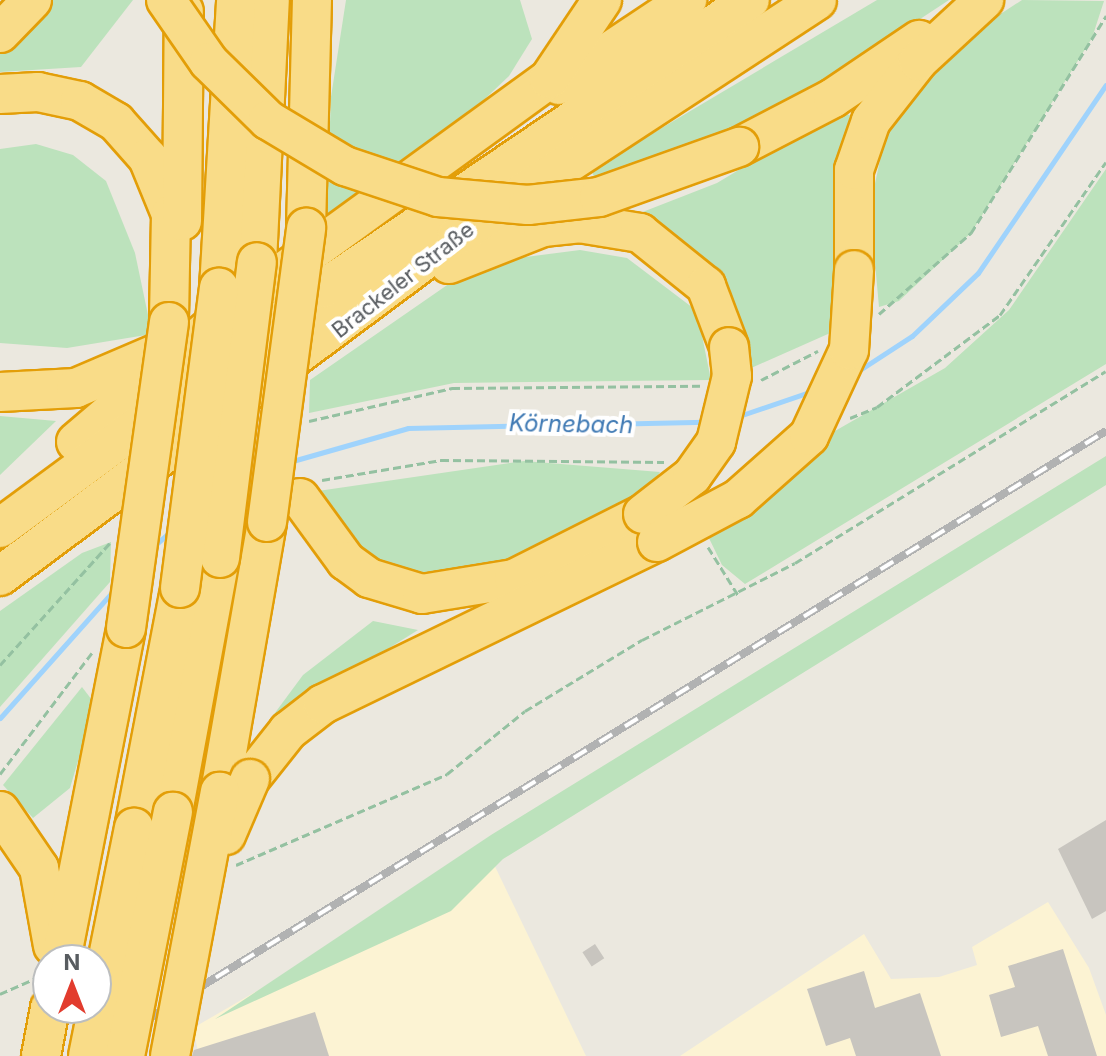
<!DOCTYPE html>
<meta charset="utf-8">
<style>
body{margin:0}
#map{position:relative;width:1106px;height:1056px;overflow:hidden;background:#ebe8df;font-family:Inter,sans-serif}
div>[style]{position:absolute}
[style*='--x']{left:calc(var(--x)*1px);top:calc(var(--y)*1px);width:calc(var(--w)*1px);rotate:calc(var(--a)*1deg)}
.commercial>*{inset:0;background:#fcf3d3}
.green>*{inset:0;background:#bce2bc}
.stream>*{height:5px;margin:-2.5px;padding:0 2.5px;transform-origin:2.5px;border-radius:2.5px;background:#9fd3fc}
.building>*{inset:0;background:#c8c5bf;transform-origin:0 0}
.path>*{height:3px;margin-top:-1.5px;transform-origin:0;background:repeating-linear-gradient(90deg,#94c1a1 0 8px,transparent 0 12px)}
.roads{filter:drop-shadow(2px 0 #e39e08) drop-shadow(-2px 0 #e39e08) drop-shadow(0 2px #e39e08) drop-shadow(0 -2px #e39e08)}
.highway>*{height:38px;margin:-19px;padding:0 19px;transform-origin:19px;border-radius:19px;background:#f9dc88}
.rail>*{height:8px;margin-top:-4px;transform-origin:0;background:repeating-linear-gradient(90deg,#fff 0 15px,#b1b2b2 0 30px);box-sizing:border-box;border-block:2px solid #b1b2b2}
.bridges{filter:drop-shadow(2px 0 #e39e08) drop-shadow(-2px 0 #e39e08) drop-shadow(0 2px #e39e08) drop-shadow(0 -2px #e39e08)}
.highway-bridge>*{height:38px;margin:-19px;padding:0 19px;transform-origin:19px;border-radius:19px;background:#f9dc88}
span{translate:-50% -50%;white-space:nowrap;text-align:center;line-height:1.15;-webkit-text-stroke:8px #fff;paint-order:stroke}
.street-label{font-size:22px;color:#585c60}
.water-label{font-size:24px;color:#407ab4;font-style:italic}
.north{position:absolute;left:32px;top:944px;width:80px;height:80px;box-sizing:border-box;background:#fff;border:2px solid #bcbebf;border-radius:50%;rotate:0deg;font-size:22px;font-weight:700;line-height:32px;text-align:center;color:#585c60}
.north::after{content:'';display:block;margin:auto;width:28px;height:36px;background:#e23c2e;clip-path:polygon(50% 0,100% 100%,50% 72%,0 100%)}
</style>
<div id="map">
<div class="commercial">
<i style="clip-path:polygon(490px 856px,586px 1056px,199px 1056px,193px 1028px)"></i>
<i style="clip-path:polygon(1048px 902px,1089px 968px,1106px 1015px,1106px 1056px,680px 1056px,864px 934px,891px 979px,939px 977px,977px 965px,972px 947px)"></i>
</div>
<div class="green">
<i style="clip-path:polygon(47px 0,133px 0,81px 67px,0 72px,0 49px)"></i>
<i style="clip-path:polygon(346px 0,520px 0,532px 39px,509px 76px,450px 132px,326px 225px,331px 97px)"></i>
<i style="clip-path:polygon(877px 0,949px 0,788px 106px,597px 183px,591px 170px)"></i>
<i style="clip-path:polygon(1022px 0,1104px 1px,1092px 38px,971px 233px,899px 301px,879px 307px,870px 207px,890px 113px,953px 45px)"></i>
<i style="clip-path:polygon(838px 110px,856px 118px,837px 330px,749px 369px,743px 345px,611px 216px,640px 213px,717px 183px)"></i>
<i style="clip-path:polygon(36px 144px,73px 155px,106px 181px,135px 253px,152px 334px,67px 348px,0 343px,0 149px)"></i>
<i style="clip-path:polygon(1106px 169px,1106px 364px,745px 584px,722px 565px,707px 534px,828px 435px,945px 368px,1009px 310px)"></i>
<i style="clip-path:polygon(580px 250px,627px 258px,697px 311px,711px 380px,454px 383px,309px 413px,310px 380px,479px 263px)"></i>
<i style="clip-path:polygon(0 416px,56px 421px,0 475px)"></i>
<i style="clip-path:polygon(1106px 456px,1106px 485px,503px 859px,451px 911px,215px 1019px,491px 835px)"></i>
<i style="clip-path:polygon(524px 461px,660px 472px,647px 491px,509px 566px,442px 578px,397px 570px,359px 552px,318px 491px)"></i>
<i style="clip-path:polygon(111px 542px,110px 582px,0 707px,0 611px,82px 553px)"></i>
<i style="clip-path:polygon(373px 621px,418px 630px,266px 725px,303px 675px)"></i>
<i style="clip-path:polygon(82px 687px,95px 704px,70px 788px,33px 818px,3px 785px)"></i>
</div>
<div class="stream">
<i style="--x:855;--y:373;--w:68;--a:-33"></i>
<i style="--x:912;--y:336;--w:91;--a:-43.7"></i>
<i style="--x:978;--y:273;--w:227;--a:-55.8"></i>
<i style="--x:739;--y:416;--w:78;--a:-18.7"></i>
<i style="--x:289;--y:462;--w:124;--a:-15.9"></i>
<i style="--x:408;--y:428;--w:298;--a:-1.2"></i>
<i style="--x:155;--y:545;--w:21;--a:-41"></i>
<i style="--x:0;--y:718;--w:174;--a:-48.3"></i>
</div>
<div class="building">
<i style="clip-path:polygon(1106px 820px,1106px 911px,1092px 919px,1058px 849px)"></i>
<i style="left:595px;top:944px;width:17px;height:15px;rotate:57deg"></i>
<i style="clip-path:polygon(1063px 949px,1097px 1056px,1048px 1056px,1038px 1026px,1001px 1037px,989px 995px,1015px 987px,1008px 966px)"></i>
<i style="clip-path:polygon(864px 971px,875px 1008px,920px 993px,941px 1056px,856px 1056px,850px 1038px,826px 1046px,807px 989px)"></i>
<i style="clip-path:polygon(315px 1012px,329px 1056px,192px 1056px,194px 1050px)"></i>
</div>
<div class="path">
<i style="--x:879;--y:314;--w:123;--a:-41.4"></i>
<i style="--x:971;--y:233;--w:256;--a:-58.1"></i>
<i style="--x:761;--y:380;--w:64;--a:-27"></i>
<i style="--x:850;--y:418;--w:29;--a:-22"></i>
<i style="--x:877;--y:407;--w:154;--a:-36.8"></i>
<i style="--x:1000;--y:315;--w:186;--a:-55.3"></i>
<i style="--x:309;--y:421;--w:147;--a:-13"></i>
<i style="--x:452;--y:388;--w:249;--a:-0.5"></i>
<i style="--x:322;--y:480;--w:121;--a:-9.5"></i>
<i style="--x:441;--y:460;--w:223;--a:0.5"></i>
<i style="--x:708;--y:547;--w:57;--a:58"></i>
<i style="--x:0;--y:665;--w:164;--a:-48"></i>
<i style="--x:0;--y:774;--w:152;--a:-52.8"></i>
<i style="--x:236;--y:865;--w:230;--a:-23.3"></i>
<i style="--x:447;--y:774;--w:100;--a:-38.9"></i>
<i style="--x:525;--y:711;--w:137;--a:-31.3"></i>
<i style="--x:642;--y:640;--w:171;--a:-26.7"></i>
<i style="--x:795;--y:563;--w:365;--a:-31.7"></i>
<i style="--x:0;--y:994;--w:45;--a:-23.7"></i>
</div>
<div class="roads">
<div class="highway">
<i style="--x:0;--y:33;--w:46;--a:-45.9"></i>
<i style="--x:559;--y:85;--w:154;--a:-33.6"></i>
<i style="--x:0;--y:94;--w:38;--a:-3"></i>
<i style="--x:38;--y:92;--w:43;--a:12.1"></i>
<i style="--x:80;--y:101;--w:42;--a:30.3"></i>
<i style="--x:116;--y:122;--w:48;--a:48.4"></i>
<i style="--x:148;--y:158;--w:61;--a:67.7"></i>
<i style="--x:171;--y:214;--w:108;--a:91.1"></i>
<i style="--x:739;--y:147;--w:106;--a:-27.5"></i>
<i style="--x:833;--y:98;--w:104;--a:-34"></i>
<i style="--x:182;--y:221;--w:210;--a:-89.5"></i>
<i style="--x:306;--y:228;--w:228;--a:-88.5"></i>
<i style="--x:257;--y:262;--w:262;--a:-87.2"></i>
<i style="--x:449;--y:264;--w:101;--a:-21.5"></i>
<i style="--x:543;--y:227;--w:36;--a:-6"></i>
<i style="--x:579;--y:223;--w:62;--a:9.3"></i>
<i style="--x:640;--y:233;--w:85;--a:38.8"></i>
<i style="--x:706;--y:286;--w:65;--a:69.3"></i>
<i style="--x:854;--y:270;--w:100;--a:-90"></i>
<i style="--x:854;--y:170;--w:52;--a:-70.9"></i>
<i style="--x:871;--y:121;--w:76;--a:-51.9"></i>
<i style="--x:918;--y:61;--w:90;--a:-42.7"></i>
<i style="--x:219;--y:288;--w:289;--a:-86.6"></i>
<i style="--x:0;--y:392;--w:76;--a:-3"></i>
<i style="--x:76;--y:388;--w:91;--a:-23.2"></i>
<i style="--x:76;--y:442;--w:204;--a:-40.4"></i>
<i style="--x:231;--y:310;--w:393;--a:-36"></i>
<i style="--x:549;--y:79;--w:95;--a:-56.1"></i>
<i style="--x:300;--y:498;--w:78;--a:53.9"></i>
<i style="--x:346;--y:561;--w:29;--a:36"></i>
<i style="--x:369;--y:578;--w:55;--a:16.8"></i>
<i style="--x:422;--y:594;--w:93;--a:-9.3"></i>
<i style="--x:514;--y:579;--w:144;--a:-26.7"></i>
<i style="--x:0;--y:528;--w:404;--a:-36.4"></i>
<i style="--x:325;--y:288;--w:513;--a:-34.12"></i>
<i style="--x:0;--y:576;--w:570;--a:-36.65"></i>
<i style="--x:457;--y:236;--w:430;--a:-33.2"></i>
<i style="--x:250;--y:779;--w:61;--a:-51.6"></i>
<i style="--x:288;--y:731;--w:44;--a:-37.6"></i>
<i style="--x:323;--y:704;--w:371;--a:-25.9"></i>
<i style="--x:220;--y:792;--w:274;--a:-80.1"></i>
<i style="--x:0;--y:811;--w:69;--a:55.6"></i>
<i style="--x:39;--y:868;--w:79;--a:79.8"></i>
<i style="--x:173;--y:812;--w:258;--a:-79.5"></i>
<i style="--x:134;--y:828;--w:244;--a:-79.1"></i>
<i style="--x:61;--y:960;--w:338;--a:-78.9"></i>
<i style="--x:41;--y:1056;--w:49;--a:-79.4"></i>
</div>
</div>
<div class="rail">
<i style="--x:88;--y:1056;--w:1195;--a:-31.55"></i>
</div>
<div class="bridges">
<div class="highway-bridge">
<i style="--x:166;--y:0;--w:75;--a:55.3"></i>
<i style="--x:209;--y:62;--w:83;--a:44.5"></i>
<i style="--x:268;--y:120;--w:90;--a:30.9"></i>
<i style="--x:345;--y:166;--w:98;--a:18.4"></i>
<i style="--x:438;--y:197;--w:90;--a:5.1"></i>
<i style="--x:528;--y:205;--w:71;--a:-6.4"></i>
<i style="--x:599;--y:197;--w:149;--a:-19.7"></i>
<i style="--x:643;--y:514;--w:62;--a:-37.8"></i>
<i style="--x:692;--y:476;--w:42;--a:-54.8"></i>
<i style="--x:716;--y:442;--w:68;--a:-76.4"></i>
<i style="--x:732;--y:376;--w:29;--a:-96"></i>
<i style="--x:267;--y:522;--w:297;--a:-82.4"></i>
<i style="--x:657;--y:542;--w:92;--a:-28"></i>
<i style="--x:738;--y:499;--w:95;--a:-41.6"></i>
<i style="--x:809;--y:436;--w:95;--a:-65.1"></i>
<i style="--x:849;--y:350;--w:80;--a:-86.4"></i>
<i style="--x:220;--y:558;--w:298;--a:-82.9"></i>
<i style="--x:180;--y:588;--w:303;--a:-82.6"></i>
<i style="--x:126;--y:628;--w:309;--a:-82"></i>
<i style="--x:226;--y:835;--w:61;--a:-66.8"></i>
<i style="--x:88;--y:1056;--w:233;--a:-78.6"></i>
<i style="--x:125;--y:1056;--w:249;--a:-78.9"></i>
<i style="--x:170;--y:1056;--w:269;--a:-79.3"></i>
</div>
</div>
<div class="street-label">
<span style="left:403px;top:280px;rotate:-38deg">Brackeler Straße</span>
</div>
<div class="water-label">
<span style="left:571px;top:424px;rotate:1deg">Körnebach</span>
</div>
<div class="north">N</div>
</div>
